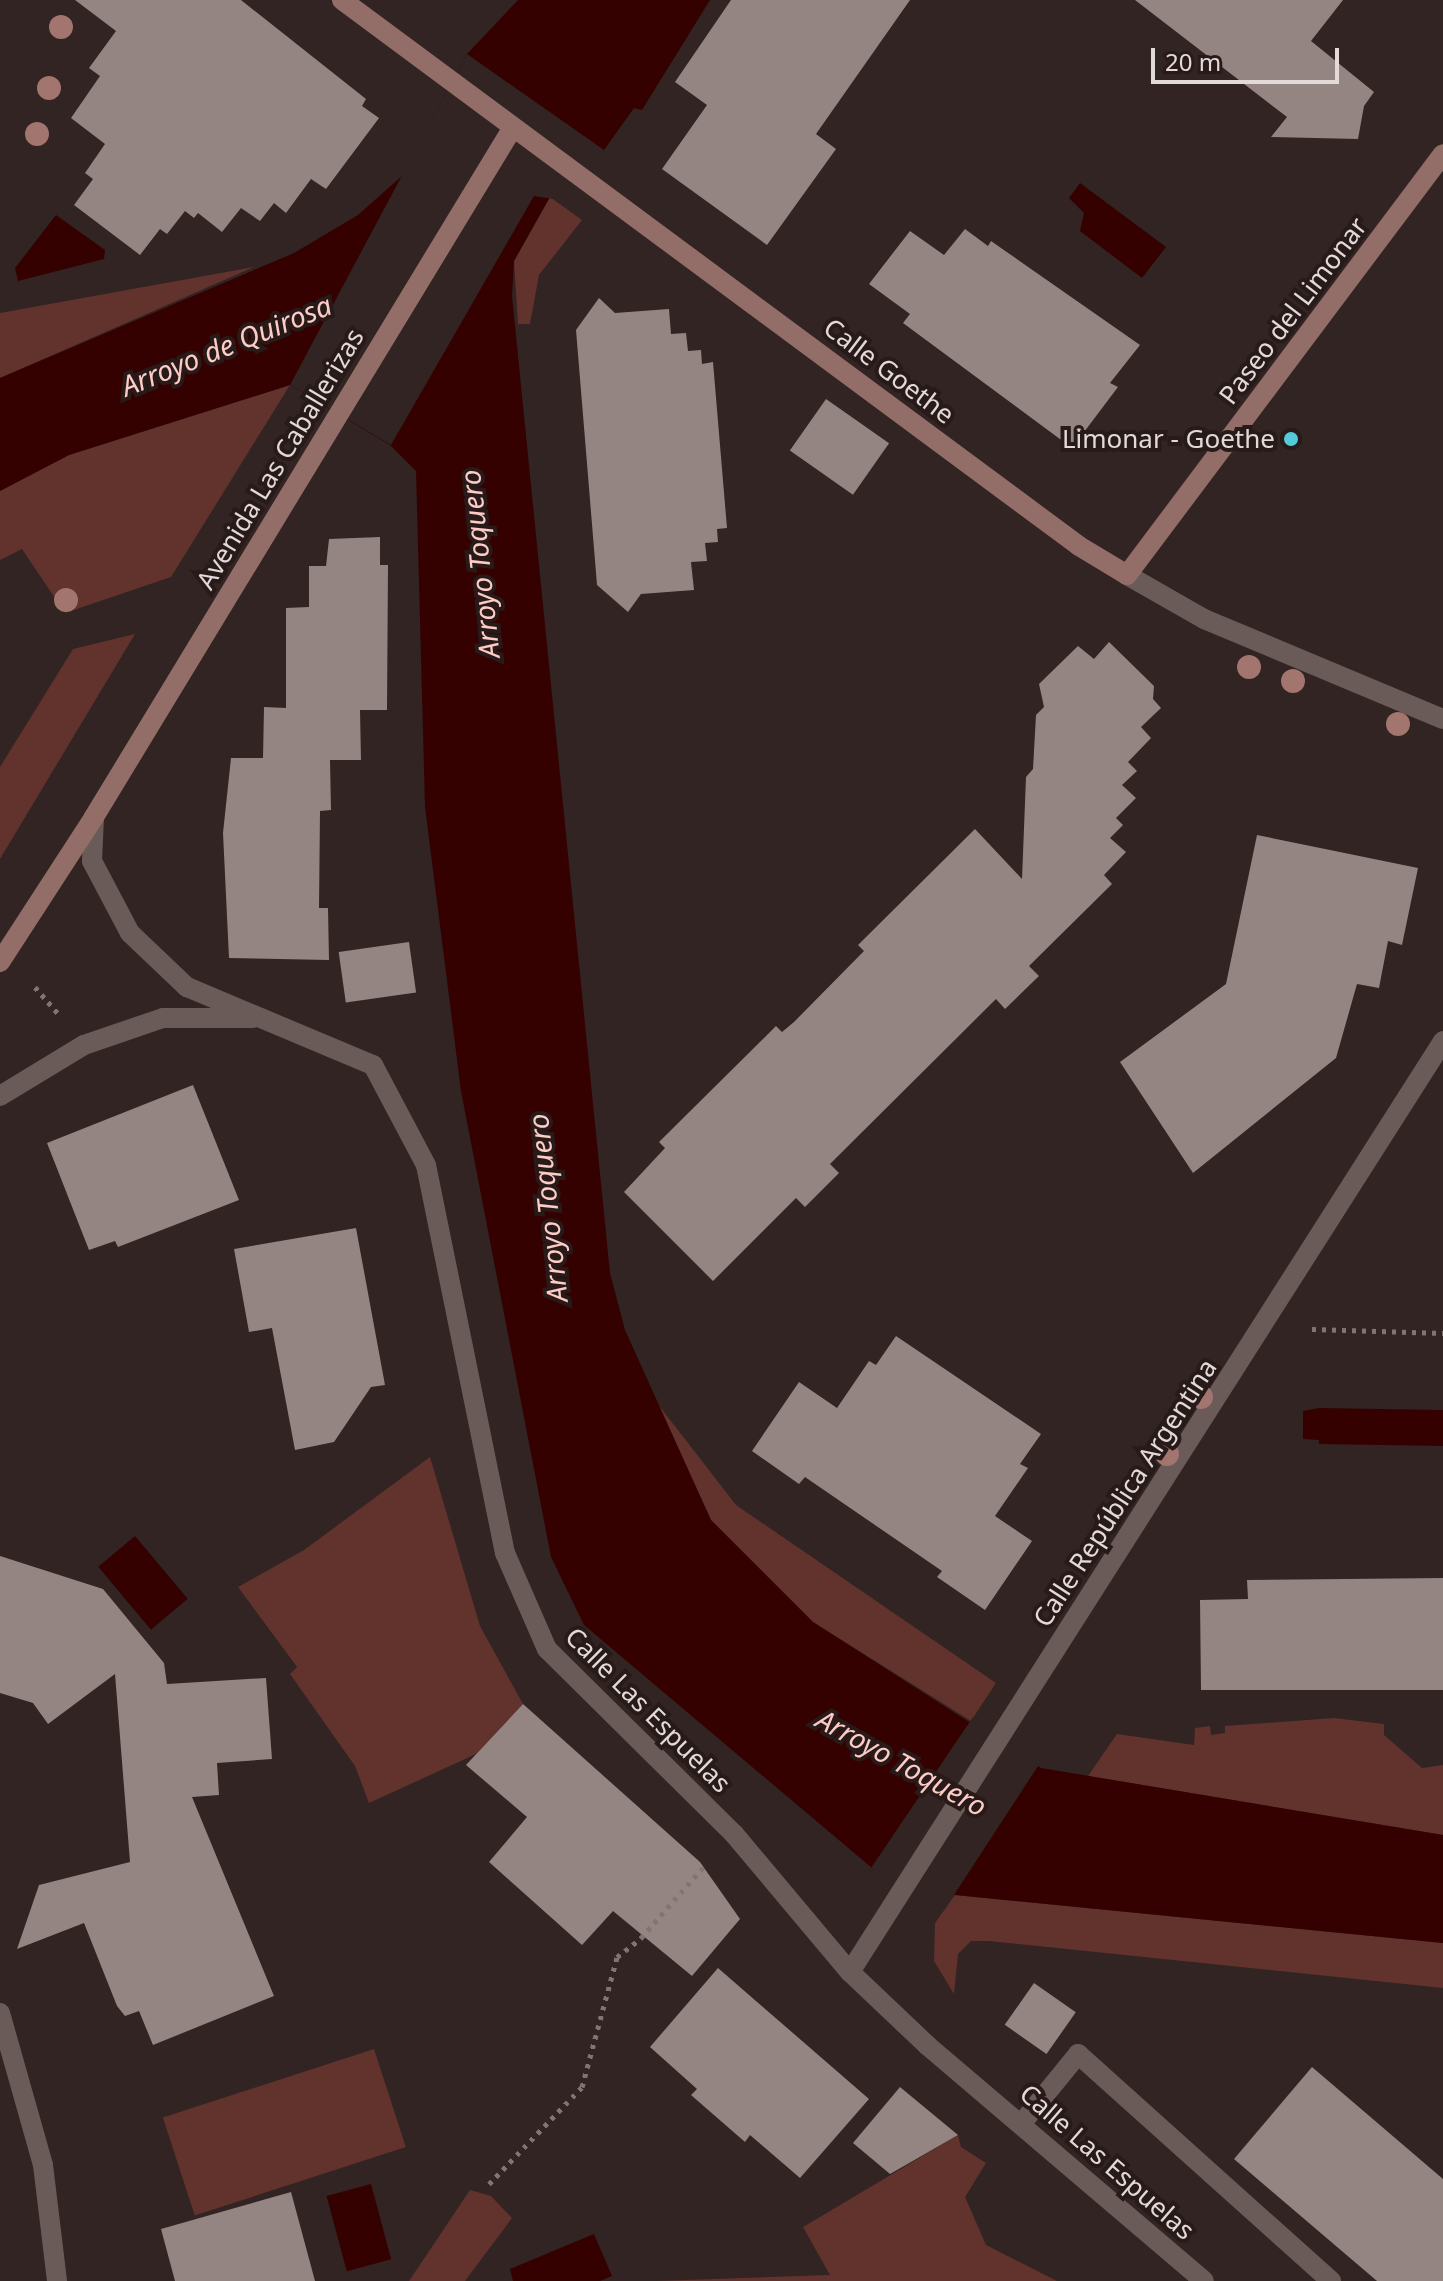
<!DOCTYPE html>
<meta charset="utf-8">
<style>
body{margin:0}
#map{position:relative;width:1443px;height:2281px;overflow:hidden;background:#312422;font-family:"Noto Sans",sans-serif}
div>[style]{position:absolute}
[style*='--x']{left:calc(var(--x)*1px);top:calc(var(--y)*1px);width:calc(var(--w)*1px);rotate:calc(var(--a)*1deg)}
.green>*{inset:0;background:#62322d;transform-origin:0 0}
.water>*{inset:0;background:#350000;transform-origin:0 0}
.pier>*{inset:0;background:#312422}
.building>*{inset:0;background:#958582;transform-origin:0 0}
.path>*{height:5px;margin-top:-2.5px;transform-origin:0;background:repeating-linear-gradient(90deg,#807574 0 4px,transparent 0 10px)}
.lane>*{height:20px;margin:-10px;padding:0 10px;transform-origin:10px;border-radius:10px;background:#6a5b59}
.street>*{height:20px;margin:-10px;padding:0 10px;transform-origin:10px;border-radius:10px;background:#6a5b59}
.secondary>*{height:20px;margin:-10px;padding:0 10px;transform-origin:10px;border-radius:10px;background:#936d68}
.trees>*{width:24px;height:24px;margin:-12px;border-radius:50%;background:#a2756f}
.dots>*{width:22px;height:22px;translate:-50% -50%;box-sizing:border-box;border:4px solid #271a19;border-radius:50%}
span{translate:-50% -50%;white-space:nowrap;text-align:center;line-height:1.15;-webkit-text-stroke:8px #271a19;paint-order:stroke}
.street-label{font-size:26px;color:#e2d9d8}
.poi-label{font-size:26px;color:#e2d9d8}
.right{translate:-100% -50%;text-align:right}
.water-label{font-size:28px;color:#fdccc6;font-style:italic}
.scale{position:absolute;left:1151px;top:48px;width:188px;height:36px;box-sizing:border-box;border:4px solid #e2d9d8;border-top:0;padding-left:10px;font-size:24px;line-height:28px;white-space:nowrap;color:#e2d9d8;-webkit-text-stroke:6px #271a19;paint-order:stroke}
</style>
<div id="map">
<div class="green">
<i style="clip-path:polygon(550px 197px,582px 220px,539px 275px,530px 324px,518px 324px,514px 261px)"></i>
<i style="clip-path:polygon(254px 267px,0 378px,0 313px)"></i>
<i style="clip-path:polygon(290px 385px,171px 577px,65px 613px,22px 549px,0 560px,0 491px,69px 455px)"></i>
<i style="clip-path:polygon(135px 634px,0 859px,0 767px,73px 649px)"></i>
<i style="clip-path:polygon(657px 1403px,736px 1505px,996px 1683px,971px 1721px,813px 1622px,711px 1520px)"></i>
<i style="clip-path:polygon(430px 1457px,480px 1626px,523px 1704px,476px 1754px,369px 1803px,355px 1766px,290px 1674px,297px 1667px,238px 1587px,304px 1550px)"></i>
<i style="clip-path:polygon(1334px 1718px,1384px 1724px,1384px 1735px,1422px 1768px,1443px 1765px,1443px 1835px,1088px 1776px,1117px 1734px,1194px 1745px,1195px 1728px,1210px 1726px,1211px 1735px,1225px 1733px,1225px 1726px)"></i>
<i style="clip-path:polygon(955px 1895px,1443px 1943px,1443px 1988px,989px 1941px,971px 1941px,958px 1954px,954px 1994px,934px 1961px,935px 1923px)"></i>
<i style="left:374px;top:2049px;width:103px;height:222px;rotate:72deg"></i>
<i style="clip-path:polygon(958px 2135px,961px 2147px,986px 2163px,965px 2197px,986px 2245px,1057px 2281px,657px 2281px,830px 2275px,803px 2227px)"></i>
<i style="clip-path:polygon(470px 2190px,491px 2196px,512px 2218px,465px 2281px,409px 2281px)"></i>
</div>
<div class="water">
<i style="clip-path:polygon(518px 0,710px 0,642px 110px,634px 108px,604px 150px,550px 197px,514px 261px,512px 296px,610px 1273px,625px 1330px,711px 1520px,813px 1622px,1041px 1768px,1443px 1835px,1443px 1943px,955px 1895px,872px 1868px,584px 1625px,551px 1557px,461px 1091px,425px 807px,416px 471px,390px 445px,290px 385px,69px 455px,0 491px,0 378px,294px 253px,358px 215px,403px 175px,467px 54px)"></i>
<i style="clip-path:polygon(1080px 183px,1166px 247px,1142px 278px,1080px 231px,1084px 213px,1069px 198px)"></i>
<i style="clip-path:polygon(56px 215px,105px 250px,104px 259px,18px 281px,15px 268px)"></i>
<i style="clip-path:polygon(1319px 1408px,1443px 1410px,1443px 1446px,1319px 1444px,1319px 1440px,1303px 1439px,1303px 1411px)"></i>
<i style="left:135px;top:1536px;width:82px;height:48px;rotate:50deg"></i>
<i style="left:371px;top:2184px;width:78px;height:46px;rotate:75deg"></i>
<i style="clip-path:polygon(594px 2234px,612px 2276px,600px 2281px,513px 2281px,510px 2269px)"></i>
</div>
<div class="pier">
<i style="clip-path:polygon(467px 54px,604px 150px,553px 199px,534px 196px,391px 445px,290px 385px)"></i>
<i style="clip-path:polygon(973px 1717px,1040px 1763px,952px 1898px,869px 1871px)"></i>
</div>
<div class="building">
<i style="clip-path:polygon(75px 0,241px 0,366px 99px,362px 106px,379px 118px,326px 189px,311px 179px,286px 213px,274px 203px,260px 221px,241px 208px,222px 232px,198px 213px,194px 218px,185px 211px,167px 234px,160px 229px,140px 255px,74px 205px,93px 179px,85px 173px,105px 144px,71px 118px,100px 76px,89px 68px,116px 31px)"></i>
<i style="clip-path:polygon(731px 0,910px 0,816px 134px,836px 149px,767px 245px,662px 169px,707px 105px,675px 82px)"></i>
<i style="clip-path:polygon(1135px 0,1343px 0,1311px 41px,1374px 92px,1364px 106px,1358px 139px,1271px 137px,1287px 117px)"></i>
<i style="clip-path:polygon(965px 229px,988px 246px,991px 241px,1140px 345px,1110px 383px,1118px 387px,1072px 448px,903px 323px,910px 314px,869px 284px,910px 231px,944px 255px)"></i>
<i style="clip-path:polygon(599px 298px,615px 313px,669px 309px,671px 334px,686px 333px,688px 351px,701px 350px,702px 364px,713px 362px,727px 528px,717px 529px,718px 542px,705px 543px,707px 561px,691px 562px,694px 590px,641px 594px,628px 612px,597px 585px,576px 330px)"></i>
<i style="left:826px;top:399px;width:77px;height:63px;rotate:35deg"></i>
<i style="clip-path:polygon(380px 537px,380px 565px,388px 565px,387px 710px,360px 710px,361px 760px,330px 760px,331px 810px,320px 811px,319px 908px,328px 908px,329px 960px,229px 958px,223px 833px,231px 758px,263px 758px,264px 707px,286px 708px,286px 608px,309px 607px,309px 566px,326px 566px,329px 539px)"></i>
<i style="clip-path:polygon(1109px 642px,1154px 686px,1153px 699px,1161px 708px,1141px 727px,1151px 738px,1128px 762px,1137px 771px,1122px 785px,1136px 798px,1116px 818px,1123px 825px,1110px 838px,1126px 852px,1104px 875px,1112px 884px,1029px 966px,1039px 976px,1005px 1009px,996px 999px,830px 1164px,839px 1173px,805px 1207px,796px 1198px,713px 1281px,624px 1192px,665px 1148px,659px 1142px,776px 1026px,782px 1032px,794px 1022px,864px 951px,858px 945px,975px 829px,1022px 879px,1026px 777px,1033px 769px,1036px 715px,1044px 707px,1039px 684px,1078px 646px,1094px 659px)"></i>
<i style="clip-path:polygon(1257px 835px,1418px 868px,1402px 945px,1388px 941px,1379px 988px,1357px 984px,1336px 1058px,1193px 1173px,1120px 1062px,1226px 984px)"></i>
<i style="left:409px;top:942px;width:51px;height:71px;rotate:82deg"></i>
<i style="clip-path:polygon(193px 1085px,239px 1200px,118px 1247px,115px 1241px,89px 1250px,47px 1143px)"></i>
<i style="clip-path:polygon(356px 1228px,385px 1385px,371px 1387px,334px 1442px,295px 1450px,272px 1328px,249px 1332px,234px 1249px)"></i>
<i style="clip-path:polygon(896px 1336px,1041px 1434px,1020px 1464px,1028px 1468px,995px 1516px,1032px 1541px,985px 1610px,937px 1577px,942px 1571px,805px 1477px,799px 1484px,752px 1451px,799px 1382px,837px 1408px,869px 1361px,876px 1365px)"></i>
<i style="clip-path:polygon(0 1556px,103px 1589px,164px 1663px,167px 1684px,266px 1678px,272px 1759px,217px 1763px,219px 1795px,192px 1797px,274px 1996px,153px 2045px,139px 2011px,125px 2016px,117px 2006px,84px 1923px,17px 1949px,39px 1885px,130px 1862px,115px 1674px,48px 1724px,33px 1703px,0 1693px)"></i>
<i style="clip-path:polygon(1443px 1578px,1443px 1690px,1201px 1690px,1200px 1600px,1248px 1599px,1247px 1580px)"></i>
<i style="clip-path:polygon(523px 1704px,700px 1862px,740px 1919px,692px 1976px,613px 1911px,582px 1945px,489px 1862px,527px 1817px,466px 1765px)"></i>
<i style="clip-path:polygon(718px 1968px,869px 2099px,800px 2178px,750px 2135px,745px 2142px,691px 2095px,697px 2089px,650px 2047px)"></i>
<i style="left:1034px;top:1983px;width:51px;height:51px;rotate:35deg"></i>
<i style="clip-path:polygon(1312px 2067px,1443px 2179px,1443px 2281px,1377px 2281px,1234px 2159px)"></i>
<i style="clip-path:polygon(900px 2087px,958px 2135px,890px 2174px,853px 2143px)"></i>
<i style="clip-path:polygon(291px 2192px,315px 2281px,175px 2281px,161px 2229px)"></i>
</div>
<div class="path">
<i style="--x:35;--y:987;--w:35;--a:49"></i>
<i style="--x:1312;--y:1329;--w:131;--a:1.7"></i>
<i style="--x:489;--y:2184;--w:134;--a:-46.2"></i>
<i style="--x:582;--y:2087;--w:135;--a:-74.9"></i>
<i style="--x:617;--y:1957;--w:31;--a:-38"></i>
<i style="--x:641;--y:1938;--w:98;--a:-48.7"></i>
</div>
<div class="lane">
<i style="--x:1022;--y:2123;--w:89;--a:-50.9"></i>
<i style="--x:1078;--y:2054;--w:340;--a:41.9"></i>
</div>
<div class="street">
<i style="--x:1127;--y:575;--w:89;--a:29.7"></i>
<i style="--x:1204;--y:619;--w:259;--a:22.7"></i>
<i style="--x:94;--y:817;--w:44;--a:92.6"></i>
<i style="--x:92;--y:861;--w:81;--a:62.2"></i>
<i style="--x:130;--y:933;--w:79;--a:43.5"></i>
<i style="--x:187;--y:987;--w:202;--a:22.8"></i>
<i style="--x:373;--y:1065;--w:113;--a:62.1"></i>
<i style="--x:426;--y:1165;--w:396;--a:78.5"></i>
<i style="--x:505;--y:1553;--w:105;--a:66.4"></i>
<i style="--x:547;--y:1649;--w:263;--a:44.7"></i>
<i style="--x:734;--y:1834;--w:180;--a:50"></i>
<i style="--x:850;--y:1972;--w:108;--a:43.5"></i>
<i style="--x:928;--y:2046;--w:362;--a:40.4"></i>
<i style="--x:0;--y:1096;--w:98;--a:-31.3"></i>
<i style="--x:84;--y:1045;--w:83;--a:-18.9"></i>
<i style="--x:163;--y:1018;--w:90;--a:0"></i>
<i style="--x:850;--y:1972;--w:1104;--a:-57.5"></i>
<i style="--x:0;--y:2013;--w:158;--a:74.2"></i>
<i style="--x:43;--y:2165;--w:117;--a:83.1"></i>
</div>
<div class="secondary">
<i style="--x:342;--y:0;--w:917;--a:36.53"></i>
<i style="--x:1079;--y:546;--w:56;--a:31.1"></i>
<i style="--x:1127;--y:575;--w:526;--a:-53.11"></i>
<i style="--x:0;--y:962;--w:173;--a:-57"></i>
<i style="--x:94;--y:817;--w:805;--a:-58.72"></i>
</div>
<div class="trees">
<i style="left:61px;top:27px"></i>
<i style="left:49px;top:88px"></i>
<i style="left:37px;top:134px"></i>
<i style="left:66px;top:600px"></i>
<i style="left:1249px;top:667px"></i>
<i style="left:1293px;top:681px"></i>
<i style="left:1398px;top:724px"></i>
<i style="left:1201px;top:1397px"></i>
<i style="left:1167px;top:1454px"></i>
</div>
<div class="dots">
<i style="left:1291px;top:439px;background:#53cbdb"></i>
</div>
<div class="street-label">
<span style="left:1293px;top:311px;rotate:-53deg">Paseo del Limonar</span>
<span style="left:889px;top:371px;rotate:37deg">Calle Goethe</span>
<span style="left:280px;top:459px;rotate:-59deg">Avenida Las Caballerizas</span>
<span style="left:1125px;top:1493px;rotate:-57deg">Calle República Argentina</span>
<span style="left:648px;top:1710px;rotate:45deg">Calle Las Espuelas</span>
<span style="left:1107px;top:2162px;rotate:41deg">Calle Las Espuelas</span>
</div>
<div class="poi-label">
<span class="right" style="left:1275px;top:439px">Limonar - Goethe</span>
</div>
<div class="water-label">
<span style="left:226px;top:345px;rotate:-22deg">Arroyo de Quirosa</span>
<span style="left:479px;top:564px;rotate:-96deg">Arroyo Toquero</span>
<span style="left:547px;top:1208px;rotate:-96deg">Arroyo Toquero</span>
<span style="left:902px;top:1762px;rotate:29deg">Arroyo Toquero</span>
</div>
<div class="scale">20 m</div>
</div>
